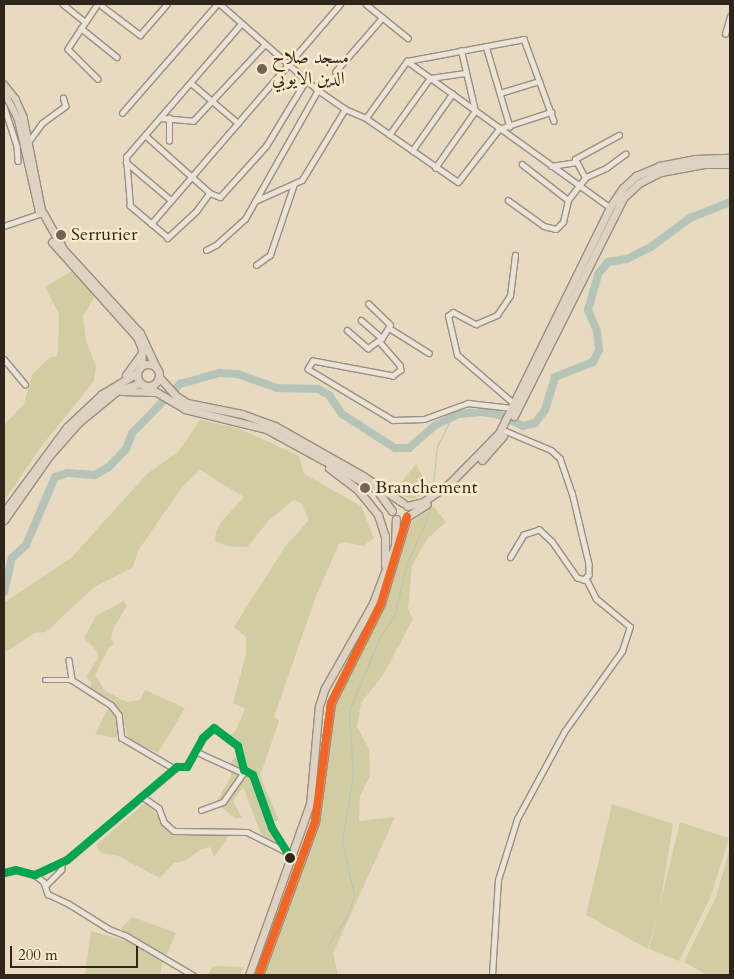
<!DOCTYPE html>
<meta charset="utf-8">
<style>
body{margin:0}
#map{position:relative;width:734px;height:979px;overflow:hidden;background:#e8dac0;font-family:Cardo,Amiri,serif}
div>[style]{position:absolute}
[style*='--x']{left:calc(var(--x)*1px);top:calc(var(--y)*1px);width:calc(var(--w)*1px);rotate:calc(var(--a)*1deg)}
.green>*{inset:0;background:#d1cca2}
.stream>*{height:1px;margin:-0.5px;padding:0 0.5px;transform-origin:0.5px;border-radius:0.5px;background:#b5c4b6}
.river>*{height:8px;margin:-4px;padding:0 4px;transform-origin:4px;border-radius:4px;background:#b5c4b6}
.roads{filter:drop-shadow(1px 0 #988f80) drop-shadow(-1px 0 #988f80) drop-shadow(0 1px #988f80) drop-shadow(0 -1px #988f80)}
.minor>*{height:4.5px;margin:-2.25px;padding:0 2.25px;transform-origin:2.25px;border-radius:2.25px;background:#ebe3d7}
.major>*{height:5.5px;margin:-2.75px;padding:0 2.75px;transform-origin:2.75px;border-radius:2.75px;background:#ded3c2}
.highway>*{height:7px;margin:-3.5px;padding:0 3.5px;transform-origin:3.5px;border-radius:3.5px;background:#ded3c2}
.highway>.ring{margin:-3.5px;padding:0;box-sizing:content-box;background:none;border:7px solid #ded3c2;border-radius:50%}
.bus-1>*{height:8px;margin:-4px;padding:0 4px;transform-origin:4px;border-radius:4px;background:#00a651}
.bus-2>*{height:8px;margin:-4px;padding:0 4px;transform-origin:4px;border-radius:4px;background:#f26522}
.dots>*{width:14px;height:14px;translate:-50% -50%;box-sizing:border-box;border:2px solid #faeacc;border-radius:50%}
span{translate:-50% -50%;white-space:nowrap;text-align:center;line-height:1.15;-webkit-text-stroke:5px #faeacc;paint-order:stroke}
.poi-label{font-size:18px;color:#2f251b}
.left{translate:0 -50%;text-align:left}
.frame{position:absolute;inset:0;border:5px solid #2f251b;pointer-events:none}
.scale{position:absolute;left:10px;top:946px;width:128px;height:22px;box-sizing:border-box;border:2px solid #2f251b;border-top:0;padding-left:6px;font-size:15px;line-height:18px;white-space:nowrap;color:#2f251b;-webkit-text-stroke:4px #faeacc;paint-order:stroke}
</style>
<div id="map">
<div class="green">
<i style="clip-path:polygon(72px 271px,95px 296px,83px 316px,86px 341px,96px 366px,94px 381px,41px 447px,4px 501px,4px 425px,24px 404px,32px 375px,50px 357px,56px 357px,58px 351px,59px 314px,45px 287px)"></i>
<i style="clip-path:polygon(200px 420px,238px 428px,299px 456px,304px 474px,361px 506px,374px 538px,363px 546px,345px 542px,339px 544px,316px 596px,274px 717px,279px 721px,260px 776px,279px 820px,266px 824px,276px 845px,261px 834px,243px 787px,233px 801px,242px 818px,235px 818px,216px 803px,231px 776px,230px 766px,234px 757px,237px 758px,241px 747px,229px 736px,236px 730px,245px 709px,233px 703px,246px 654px,246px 637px,234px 627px,284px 548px,309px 520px,301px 503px,294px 500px,270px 519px,247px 547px,227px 546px,215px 541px,216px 532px,221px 522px,244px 497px,200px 470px,181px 488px,138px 551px,133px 567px,93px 588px,46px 632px,35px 633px,4px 653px,4px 603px,72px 557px,147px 474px,178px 452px)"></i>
<i style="clip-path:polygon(416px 464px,430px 491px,413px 499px,405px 497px,394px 491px)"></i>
<i style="clip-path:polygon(434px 507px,446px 522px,427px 539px,412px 566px,408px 609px,413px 619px,383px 675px,361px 703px,357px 727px,369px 749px,370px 776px,360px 796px,359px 821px,395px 817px,333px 953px,338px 975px,269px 975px,261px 969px,315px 822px,319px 822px,332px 704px,381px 616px,412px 521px)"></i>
<i style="clip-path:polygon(124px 601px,127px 606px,113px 629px,111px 638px,114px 644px,109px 647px,95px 675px,105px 691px,127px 702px,140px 700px,145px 690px,185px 708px,158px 753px,129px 740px,120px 710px,90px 691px,91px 682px,86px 677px,98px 658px,97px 651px,84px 638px,96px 616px)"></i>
<i style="clip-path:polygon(109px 707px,119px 720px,117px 738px,95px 734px)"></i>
<i style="clip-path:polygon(146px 802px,171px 833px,181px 836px,230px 834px,214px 857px,210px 847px,200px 850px,184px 861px,174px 863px,160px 878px,118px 856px,101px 853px,96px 845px)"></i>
<i style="clip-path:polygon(612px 804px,673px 824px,660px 905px,680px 822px,729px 838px,711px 896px,679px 961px,649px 949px,659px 909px,648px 949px,586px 915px)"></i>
<i style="clip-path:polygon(730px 847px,730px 975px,707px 975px,684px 962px,716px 897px)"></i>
<i style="clip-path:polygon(133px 917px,176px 933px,167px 954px,161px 954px,124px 931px,121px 928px)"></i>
<i style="clip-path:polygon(91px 931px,134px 943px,163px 959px,160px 975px,85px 975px)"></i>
<i style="clip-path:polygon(213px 966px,244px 967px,240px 975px,208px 975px)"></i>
</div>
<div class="stream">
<i style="--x:432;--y:492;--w:46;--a:-83.8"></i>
<i style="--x:437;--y:446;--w:29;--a:-63"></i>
<i style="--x:330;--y:942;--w:30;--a:-56"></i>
<i style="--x:347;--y:917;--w:23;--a:-72"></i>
<i style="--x:354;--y:895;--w:55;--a:-102.5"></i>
<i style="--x:342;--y:841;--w:67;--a:-80.5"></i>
<i style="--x:353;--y:775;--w:64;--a:-93.6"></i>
<i style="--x:349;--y:711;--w:80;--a:-67.3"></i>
<i style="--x:380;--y:637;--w:25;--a:-56"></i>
<i style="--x:394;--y:616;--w:55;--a:-76.2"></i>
<i style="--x:407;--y:563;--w:48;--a:-65.6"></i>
<i style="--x:427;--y:519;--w:18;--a:-77"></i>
</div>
<div class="river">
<i style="--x:4;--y:592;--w:35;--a:-77"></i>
<i style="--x:12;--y:558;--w:19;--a:-43"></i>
<i style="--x:26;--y:545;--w:74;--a:-66.9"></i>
<i style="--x:55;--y:477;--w:13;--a:-18"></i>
<i style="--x:67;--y:473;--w:28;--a:4"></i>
<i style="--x:95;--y:475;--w:16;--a:-30"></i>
<i style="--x:109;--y:467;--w:25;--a:-47"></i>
<i style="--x:126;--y:449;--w:17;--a:-69"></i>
<i style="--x:132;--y:433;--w:69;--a:-45.6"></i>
<i style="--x:180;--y:384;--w:41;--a:-15.8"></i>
<i style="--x:219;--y:373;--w:19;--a:3"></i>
<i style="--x:238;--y:374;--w:41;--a:19.7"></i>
<i style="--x:277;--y:388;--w:41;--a:1.4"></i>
<i style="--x:318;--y:389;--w:13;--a:29"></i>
<i style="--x:329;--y:395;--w:23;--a:56"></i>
<i style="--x:342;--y:414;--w:63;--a:32.7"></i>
<i style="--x:395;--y:448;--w:14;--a:0"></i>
<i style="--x:409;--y:448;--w:33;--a:-41"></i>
<i style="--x:434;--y:426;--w:28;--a:-26"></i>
<i style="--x:459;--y:414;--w:24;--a:-5"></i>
<i style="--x:483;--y:412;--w:17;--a:10"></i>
<i style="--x:500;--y:415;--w:25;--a:26"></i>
<i style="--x:523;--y:426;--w:12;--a:-14"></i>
<i style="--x:535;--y:423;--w:16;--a:-52"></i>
<i style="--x:545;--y:410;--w:34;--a:-73"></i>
<i style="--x:555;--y:377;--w:41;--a:-21.5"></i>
<i style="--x:593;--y:362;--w:13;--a:-63"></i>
<i style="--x:599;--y:350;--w:19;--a:-96"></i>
<i style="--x:597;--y:331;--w:23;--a:-113"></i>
<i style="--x:588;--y:310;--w:37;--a:-74"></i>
<i style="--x:598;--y:274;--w:16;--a:-50"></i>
<i style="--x:608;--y:262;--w:19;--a:-9"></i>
<i style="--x:627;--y:259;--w:27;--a:-27"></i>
<i style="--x:651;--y:247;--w:49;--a:-36.6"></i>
<i style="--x:690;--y:218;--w:43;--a:-21.8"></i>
</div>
<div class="roads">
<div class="minor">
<i style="--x:63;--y:4;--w:28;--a:39"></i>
<i style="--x:98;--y:4;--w:54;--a:123.7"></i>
<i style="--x:68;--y:49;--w:42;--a:45"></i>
<i style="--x:220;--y:4;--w:130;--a:41.3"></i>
<i style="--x:318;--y:90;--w:33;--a:35"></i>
<i style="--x:345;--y:109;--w:23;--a:23"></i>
<i style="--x:366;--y:118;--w:112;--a:34.8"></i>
<i style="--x:458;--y:182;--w:67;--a:-52.3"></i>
<i style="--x:499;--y:129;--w:55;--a:-18.1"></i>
<i style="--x:366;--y:4;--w:54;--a:39"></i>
<i style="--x:102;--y:6;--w:48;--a:37.3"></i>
<i style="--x:140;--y:35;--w:41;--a:-48.9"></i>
<i style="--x:81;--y:28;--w:46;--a:38.9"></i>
<i style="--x:725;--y:34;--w:18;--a:-74"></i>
<i style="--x:486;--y:46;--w:84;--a:73.5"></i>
<i style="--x:407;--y:61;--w:251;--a:35.8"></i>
<i style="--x:335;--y:72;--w:72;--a:-49"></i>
<i style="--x:191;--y:83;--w:62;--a:40.4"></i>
<i style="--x:500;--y:93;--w:41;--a:-17.1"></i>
<i style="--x:4;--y:106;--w:42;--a:72"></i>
<i style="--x:17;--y:146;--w:15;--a:86"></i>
<i style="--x:122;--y:113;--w:145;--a:-48.9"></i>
<i style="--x:161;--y:118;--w:32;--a:5"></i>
<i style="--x:193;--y:121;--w:104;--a:-46.9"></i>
<i style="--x:366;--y:118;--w:70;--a:-54.3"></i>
<i style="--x:407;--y:61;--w:119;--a:-10.6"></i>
<i style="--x:524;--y:39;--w:87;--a:69.9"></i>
<i style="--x:145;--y:135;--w:87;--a:41.7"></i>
<i style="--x:210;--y:193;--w:11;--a:22"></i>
<i style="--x:220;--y:197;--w:69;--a:-48"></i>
<i style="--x:266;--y:146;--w:77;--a:-58.8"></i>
<i style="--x:389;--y:135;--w:70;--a:-54.3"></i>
<i style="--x:430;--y:78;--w:35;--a:-8"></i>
<i style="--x:29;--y:141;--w:22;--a:-54"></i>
<i style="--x:42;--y:123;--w:29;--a:-36"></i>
<i style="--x:65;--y:106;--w:8;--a:-104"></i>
<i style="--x:169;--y:141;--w:23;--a:-90"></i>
<i style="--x:412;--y:151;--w:70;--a:-54.9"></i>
<i style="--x:126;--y:162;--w:59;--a:40.2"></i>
<i style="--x:522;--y:164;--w:58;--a:38"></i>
<i style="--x:551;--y:166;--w:24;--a:-9"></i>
<i style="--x:435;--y:168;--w:70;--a:-54.9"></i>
<i style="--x:475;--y:111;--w:62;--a:-103.1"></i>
<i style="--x:585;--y:178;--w:21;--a:-118"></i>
<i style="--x:575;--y:159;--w:50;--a:-28.6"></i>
<i style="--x:210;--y:193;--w:22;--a:126"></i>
<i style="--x:197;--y:211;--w:40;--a:137"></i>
<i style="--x:168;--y:238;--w:50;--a:-139.9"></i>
<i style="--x:130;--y:206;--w:49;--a:-94.7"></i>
<i style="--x:126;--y:157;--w:176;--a:-49.2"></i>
<i style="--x:508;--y:200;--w:44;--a:35.8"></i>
<i style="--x:544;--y:226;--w:12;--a:14"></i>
<i style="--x:556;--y:229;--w:10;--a:-45"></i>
<i style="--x:563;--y:222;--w:23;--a:-77"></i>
<i style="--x:568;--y:200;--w:29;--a:-52"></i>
<i style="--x:586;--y:177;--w:22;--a:-24"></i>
<i style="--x:606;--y:168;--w:24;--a:-36"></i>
<i style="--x:255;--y:201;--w:51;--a:-24.1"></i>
<i style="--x:302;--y:180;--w:83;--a:-58.8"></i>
<i style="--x:151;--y:224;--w:290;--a:-49.3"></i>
<i style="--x:4;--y:226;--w:40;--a:-18.9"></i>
<i style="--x:206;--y:250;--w:11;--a:-27"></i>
<i style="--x:216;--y:245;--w:39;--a:-42"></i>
<i style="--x:245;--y:219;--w:148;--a:-60.5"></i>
<i style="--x:256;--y:265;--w:17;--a:-36"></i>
<i style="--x:270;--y:255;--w:75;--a:-71.3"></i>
<i style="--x:361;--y:320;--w:28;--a:41"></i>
<i style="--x:389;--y:328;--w:47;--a:32"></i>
<i style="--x:347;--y:330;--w:28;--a:41"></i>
<i style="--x:368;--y:348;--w:17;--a:-36"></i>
<i style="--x:382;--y:338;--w:15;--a:-58"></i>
<i style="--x:390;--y:325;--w:30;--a:-136"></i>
<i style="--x:379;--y:341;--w:32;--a:49"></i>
<i style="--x:400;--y:365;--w:5;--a:79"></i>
<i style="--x:401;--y:370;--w:10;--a:143"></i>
<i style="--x:393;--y:376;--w:81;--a:-169.4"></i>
<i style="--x:313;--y:361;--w:9;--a:122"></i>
<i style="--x:308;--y:369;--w:99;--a:31"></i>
<i style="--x:393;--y:420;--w:31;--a:-2"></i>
<i style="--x:424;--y:419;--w:47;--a:-20"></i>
<i style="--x:468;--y:403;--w:44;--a:6.5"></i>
<i style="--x:4;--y:359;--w:33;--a:50"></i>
<i style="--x:514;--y:404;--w:75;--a:-139.3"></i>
<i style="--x:457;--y:355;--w:40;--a:-103"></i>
<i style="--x:448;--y:316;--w:6;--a:-39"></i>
<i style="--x:453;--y:312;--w:26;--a:28"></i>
<i style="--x:476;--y:324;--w:23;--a:-23"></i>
<i style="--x:497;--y:315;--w:23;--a:-56"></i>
<i style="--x:510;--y:296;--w:41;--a:-83"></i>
<i style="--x:506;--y:431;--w:49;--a:22.9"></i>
<i style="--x:551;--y:450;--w:12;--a:42"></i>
<i style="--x:560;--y:458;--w:36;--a:71"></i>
<i style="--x:572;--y:492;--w:74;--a:76.7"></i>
<i style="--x:589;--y:564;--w:11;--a:90"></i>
<i style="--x:589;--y:575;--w:7;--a:135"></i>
<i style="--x:584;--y:580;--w:7;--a:-164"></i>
<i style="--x:577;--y:578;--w:44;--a:-124.8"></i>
<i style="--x:552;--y:542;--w:18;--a:-137"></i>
<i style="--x:539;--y:530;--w:16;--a:162"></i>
<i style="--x:524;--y:535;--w:26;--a:121"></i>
<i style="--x:69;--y:660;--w:20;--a:81"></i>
<i style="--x:45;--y:680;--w:27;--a:0"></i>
<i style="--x:72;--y:680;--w:46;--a:32.7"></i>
<i style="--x:111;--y:705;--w:13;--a:51"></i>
<i style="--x:119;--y:715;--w:23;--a:83"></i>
<i style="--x:122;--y:738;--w:61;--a:30.3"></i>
<i style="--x:197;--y:752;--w:51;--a:24.5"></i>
<i style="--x:143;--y:797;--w:19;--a:35"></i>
<i style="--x:159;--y:808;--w:15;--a:70"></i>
<i style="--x:164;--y:822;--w:13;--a:42"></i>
<i style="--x:174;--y:831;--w:73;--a:0.8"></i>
<i style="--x:247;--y:832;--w:45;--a:26.6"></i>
<i style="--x:201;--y:810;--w:23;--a:-20"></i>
<i style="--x:223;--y:802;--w:35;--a:-55"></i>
<i style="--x:243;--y:773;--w:3;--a:0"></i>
<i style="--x:4;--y:873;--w:12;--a:-14"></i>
<i style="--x:16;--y:870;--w:20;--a:15"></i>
<i style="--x:35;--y:875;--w:35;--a:-25"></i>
<i style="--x:67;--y:860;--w:144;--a:-40.2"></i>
<i style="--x:177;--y:767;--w:10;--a:0"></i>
<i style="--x:187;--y:767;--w:33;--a:-61"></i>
<i style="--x:203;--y:738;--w:15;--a:-42"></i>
<i style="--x:214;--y:728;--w:30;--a:37"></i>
<i style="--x:238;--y:746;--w:25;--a:76"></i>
<i style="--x:244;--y:770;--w:10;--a:29"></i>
<i style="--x:253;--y:775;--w:56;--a:70.3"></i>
<i style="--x:272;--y:828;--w:36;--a:58"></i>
<i style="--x:35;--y:875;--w:11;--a:38"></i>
<i style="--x:44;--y:882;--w:13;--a:72"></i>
<i style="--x:48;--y:894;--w:23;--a:25"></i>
<i style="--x:69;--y:904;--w:47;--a:32"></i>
<i style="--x:109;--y:929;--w:17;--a:21"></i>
<i style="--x:125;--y:935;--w:79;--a:30.5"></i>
<i style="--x:45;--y:886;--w:23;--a:-45"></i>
<i style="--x:61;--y:870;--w:8;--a:-83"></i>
<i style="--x:492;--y:975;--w:95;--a:-86.4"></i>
<i style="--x:498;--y:880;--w:64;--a:-72.7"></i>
<i style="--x:517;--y:819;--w:99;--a:-61.6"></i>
<i style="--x:564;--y:732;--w:100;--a:-54.4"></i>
<i style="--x:622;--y:651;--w:25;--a:-72"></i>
<i style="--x:630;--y:627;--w:44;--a:-140.5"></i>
<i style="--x:596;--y:599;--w:22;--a:-117"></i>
</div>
<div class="major">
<i style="--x:4;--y:84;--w:19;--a:51"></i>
<i style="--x:16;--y:99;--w:20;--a:66"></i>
<i style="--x:24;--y:117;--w:98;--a:78.8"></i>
<i style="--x:4;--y:91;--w:30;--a:63"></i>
<i style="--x:18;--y:118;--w:98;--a:77.1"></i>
</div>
<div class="highway">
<i style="--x:43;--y:213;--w:41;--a:60.9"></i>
<i style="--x:63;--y:249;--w:114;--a:47.5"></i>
<i style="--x:140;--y:333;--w:38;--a:65"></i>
<i style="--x:52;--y:242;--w:127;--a:48.2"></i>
<i style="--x:137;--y:337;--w:13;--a:67"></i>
<i style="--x:142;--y:349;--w:17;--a:93"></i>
<i class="ring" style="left:137px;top:364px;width:15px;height:15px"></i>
<i style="--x:126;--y:375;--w:26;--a:-54"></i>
<i style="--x:159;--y:377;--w:25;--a:48"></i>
<i style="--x:176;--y:396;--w:13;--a:32"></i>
<i style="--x:187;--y:403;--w:56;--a:11.3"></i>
<i style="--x:242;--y:414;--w:35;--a:20"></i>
<i style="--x:275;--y:426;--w:101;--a:29.6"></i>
<i style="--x:363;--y:476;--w:48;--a:34"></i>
<i style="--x:146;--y:386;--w:45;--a:30.5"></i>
<i style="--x:185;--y:409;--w:83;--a:13.9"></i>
<i style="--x:266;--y:429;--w:125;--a:28.6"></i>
<i style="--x:376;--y:489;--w:27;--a:54"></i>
<i style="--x:122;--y:391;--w:31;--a:2"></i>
<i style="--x:514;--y:416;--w:244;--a:-63.4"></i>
<i style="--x:623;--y:198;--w:22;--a:-43"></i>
<i style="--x:639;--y:183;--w:25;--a:-27"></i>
<i style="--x:661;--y:172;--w:44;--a:-10.5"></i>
<i style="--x:704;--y:164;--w:26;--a:0"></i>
<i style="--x:482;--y:460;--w:32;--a:-49"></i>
<i style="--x:329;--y:468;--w:36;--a:37"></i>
<i style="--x:358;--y:490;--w:32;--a:51"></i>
<i style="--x:378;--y:515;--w:22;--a:72"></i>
<i style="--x:385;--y:536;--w:29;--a:90"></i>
<i style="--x:407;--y:506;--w:16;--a:-14"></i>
<i style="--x:423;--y:502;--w:33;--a:-35"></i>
<i style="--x:450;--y:483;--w:70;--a:-45.6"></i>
<i style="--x:499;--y:433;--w:252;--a:-63.8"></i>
<i style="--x:610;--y:207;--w:23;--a:-56"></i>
<i style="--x:623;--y:188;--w:18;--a:-43"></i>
<i style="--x:636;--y:176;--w:25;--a:-23"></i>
<i style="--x:659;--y:166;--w:37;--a:-11"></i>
<i style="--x:695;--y:159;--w:35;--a:-2"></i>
<i style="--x:4;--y:512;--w:106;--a:-53.5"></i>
<i style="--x:67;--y:427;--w:48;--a:-43.3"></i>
<i style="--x:102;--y:394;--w:41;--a:-31"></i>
<i style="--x:408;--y:516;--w:22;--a:-32"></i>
<i style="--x:4;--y:520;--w:78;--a:-54.9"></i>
<i style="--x:49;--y:456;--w:45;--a:-48.6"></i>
<i style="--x:79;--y:422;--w:50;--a:-39.4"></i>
<i style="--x:118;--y:390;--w:24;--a:-17"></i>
<i style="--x:249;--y:975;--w:182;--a:-70.4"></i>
<i style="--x:310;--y:804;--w:98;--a:-84.8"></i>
<i style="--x:319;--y:706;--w:19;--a:-72"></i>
<i style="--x:325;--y:688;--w:98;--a:-60.5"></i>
<i style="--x:373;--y:603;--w:62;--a:-69.2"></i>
<i style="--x:395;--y:545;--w:26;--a:-88"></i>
<i style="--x:259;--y:975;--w:163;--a:-69.9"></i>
<i style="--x:315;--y:822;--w:120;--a:-82.3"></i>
<i style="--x:331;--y:703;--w:112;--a:-63.4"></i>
<i style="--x:381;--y:603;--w:90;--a:-73.2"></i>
</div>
</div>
<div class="bus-1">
<i style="--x:4;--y:873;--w:12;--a:-14"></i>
<i style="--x:16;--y:870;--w:20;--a:15"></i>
<i style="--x:35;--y:875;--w:35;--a:-25"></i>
<i style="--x:67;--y:860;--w:144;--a:-40.2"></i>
<i style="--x:177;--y:767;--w:10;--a:0"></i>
<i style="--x:187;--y:767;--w:33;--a:-61"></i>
<i style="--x:203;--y:738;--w:15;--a:-42"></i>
<i style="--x:214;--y:728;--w:30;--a:37"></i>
<i style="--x:238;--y:746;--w:25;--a:76"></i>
<i style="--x:244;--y:770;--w:10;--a:29"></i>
<i style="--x:253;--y:775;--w:56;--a:70.3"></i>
<i style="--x:272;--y:828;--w:36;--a:58"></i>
</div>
<div class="bus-2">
<i style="--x:259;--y:975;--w:163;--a:-69.9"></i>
<i style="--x:315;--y:822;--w:120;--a:-82.3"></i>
<i style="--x:331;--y:703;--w:112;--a:-63.4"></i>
<i style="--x:381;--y:603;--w:90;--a:-73.2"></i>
</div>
<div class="dots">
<i style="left:262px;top:69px;background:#706455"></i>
<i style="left:61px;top:235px;background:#706455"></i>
<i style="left:365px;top:488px;background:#706455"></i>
<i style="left:290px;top:858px;background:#2f251b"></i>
</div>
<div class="poi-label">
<span class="left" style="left:272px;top:69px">مسجد صلاح<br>الدين الايوبي</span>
<span class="left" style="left:71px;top:235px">Serrurier</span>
<span class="left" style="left:375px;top:488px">Branchement</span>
</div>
<div class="frame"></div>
<div class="scale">200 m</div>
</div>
